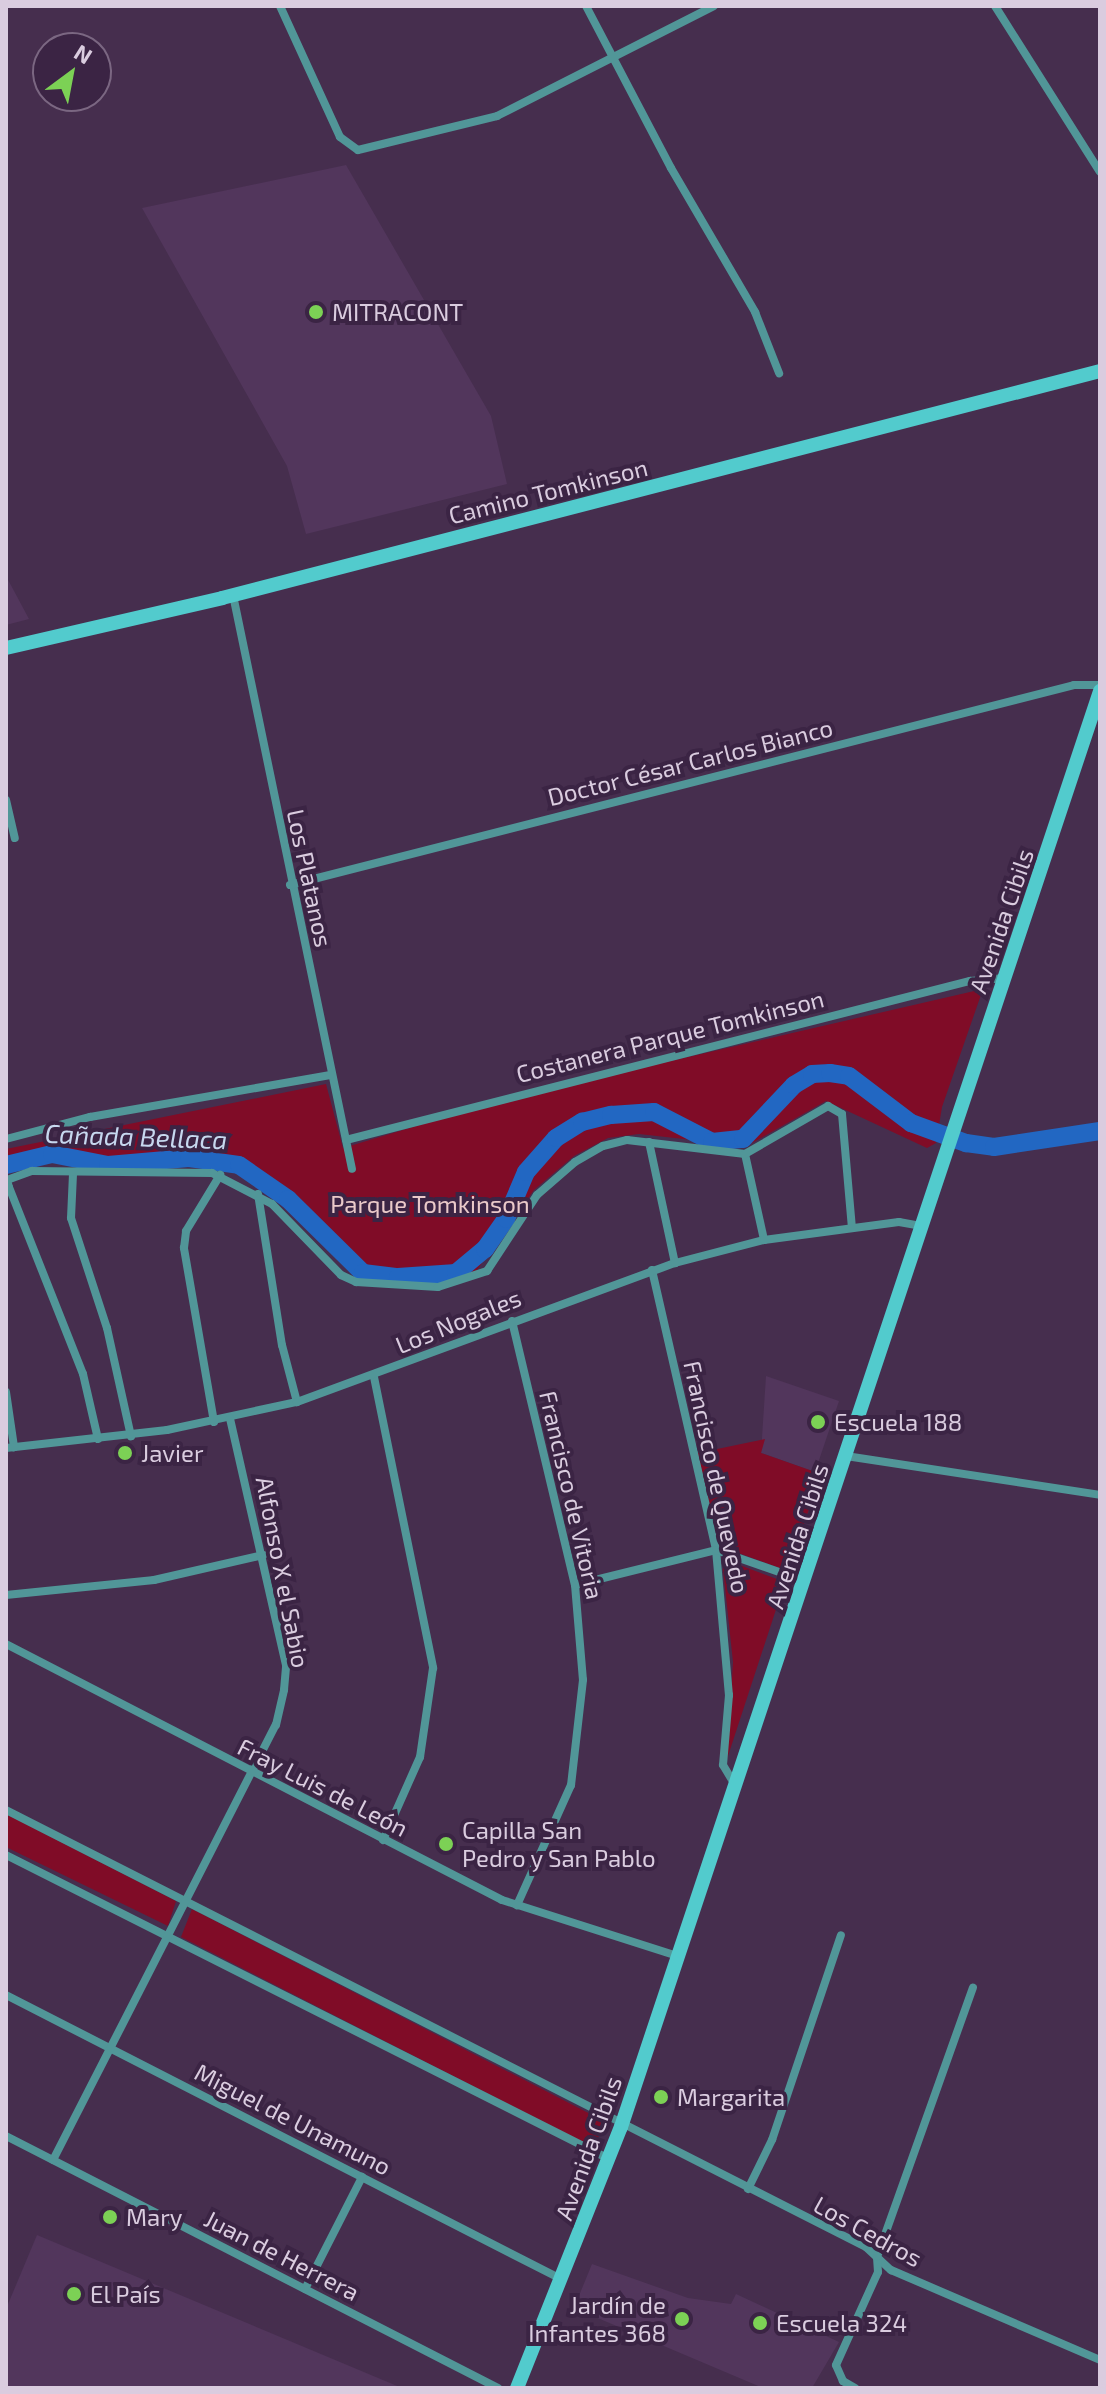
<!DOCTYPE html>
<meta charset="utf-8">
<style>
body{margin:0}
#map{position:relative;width:1106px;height:2394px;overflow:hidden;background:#462e4e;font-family:"Exo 2",sans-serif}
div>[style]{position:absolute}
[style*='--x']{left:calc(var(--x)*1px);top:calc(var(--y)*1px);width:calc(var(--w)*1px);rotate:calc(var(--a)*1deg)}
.built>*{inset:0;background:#52365c}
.green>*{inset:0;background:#800c27}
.river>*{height:18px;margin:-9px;padding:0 9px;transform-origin:9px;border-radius:9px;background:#2267c2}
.street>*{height:8px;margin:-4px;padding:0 4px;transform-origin:4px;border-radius:4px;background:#519698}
.secondary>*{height:14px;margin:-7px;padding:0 7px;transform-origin:7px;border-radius:7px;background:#52cbcd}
.dots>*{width:22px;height:22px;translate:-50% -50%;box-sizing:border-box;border:4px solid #3b2444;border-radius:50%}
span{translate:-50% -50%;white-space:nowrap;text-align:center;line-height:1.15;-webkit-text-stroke:8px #3b2444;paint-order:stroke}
.poi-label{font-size:24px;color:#daccdf}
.left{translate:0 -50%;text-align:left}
.right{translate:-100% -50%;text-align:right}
.street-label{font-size:24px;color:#daccdf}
.park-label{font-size:24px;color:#eac9c9}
.water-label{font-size:26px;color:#c7d8ef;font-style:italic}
.frame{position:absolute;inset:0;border:8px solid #daccdf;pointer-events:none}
.north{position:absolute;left:32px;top:32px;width:80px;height:80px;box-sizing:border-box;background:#3b2444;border:2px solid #7b6782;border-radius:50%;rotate:32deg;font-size:22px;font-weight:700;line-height:32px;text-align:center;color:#daccdf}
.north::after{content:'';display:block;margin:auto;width:28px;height:36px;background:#7cd155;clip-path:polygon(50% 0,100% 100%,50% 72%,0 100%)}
</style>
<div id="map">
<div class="built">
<i style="clip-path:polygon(346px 165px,491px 416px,507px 484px,306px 534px,287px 466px,142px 208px)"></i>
<i style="clip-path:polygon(6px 576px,29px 619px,6px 625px)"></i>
<i style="clip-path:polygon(766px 1376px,839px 1401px,815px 1472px,761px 1453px)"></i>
<i style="clip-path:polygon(37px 2235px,402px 2388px,8px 2388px,6px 2309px)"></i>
<i style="clip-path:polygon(592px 2264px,688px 2298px,731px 2304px,736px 2294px,839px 2342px,812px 2388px,763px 2388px,574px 2308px)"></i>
</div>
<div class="green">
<i style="clip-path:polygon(983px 989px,942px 1107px,936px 1143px,927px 1148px,826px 1101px,747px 1146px,639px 1134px,608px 1138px,574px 1156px,534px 1190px,477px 1270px,436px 1284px,357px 1278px,283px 1203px,234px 1167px,211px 1162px,94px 1170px,43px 1161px,6px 1173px,6px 1149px,326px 1084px,343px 1148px,506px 1099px)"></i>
<i style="clip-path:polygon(765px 1439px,761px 1453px,821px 1474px,788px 1571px,719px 1546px,698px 1453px)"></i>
<i style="clip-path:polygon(729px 1561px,785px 1582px,727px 1759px,733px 1662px,723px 1569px)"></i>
<i style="clip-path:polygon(6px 1814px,176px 1901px,168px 1926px,6px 1847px)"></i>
<i style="clip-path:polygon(192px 1909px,602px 2120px,597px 2144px,592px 2147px,181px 1937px)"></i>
</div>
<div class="river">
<i style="--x:6;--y:1165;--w:47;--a:-13.4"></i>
<i style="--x:52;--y:1154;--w:57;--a:11.1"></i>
<i style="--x:108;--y:1165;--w:81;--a:-4.9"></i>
<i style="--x:189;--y:1158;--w:50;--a:8"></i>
<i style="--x:239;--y:1165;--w:60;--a:34.8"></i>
<i style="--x:288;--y:1199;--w:105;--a:44.6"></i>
<i style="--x:363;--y:1273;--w:35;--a:7"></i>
<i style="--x:398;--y:1277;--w:58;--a:-3.9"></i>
<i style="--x:456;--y:1273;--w:38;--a:-40"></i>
<i style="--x:485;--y:1249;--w:37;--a:-55"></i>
<i style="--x:506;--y:1219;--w:51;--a:-66.9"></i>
<i style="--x:526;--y:1172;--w:45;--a:-48.6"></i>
<i style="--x:556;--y:1138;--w:31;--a:-32"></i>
<i style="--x:582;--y:1122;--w:30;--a:-14"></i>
<i style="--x:611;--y:1115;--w:43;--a:-4"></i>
<i style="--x:654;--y:1112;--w:65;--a:27.3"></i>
<i style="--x:712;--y:1142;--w:31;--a:-6"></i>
<i style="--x:743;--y:1139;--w:74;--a:-46.6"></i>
<i style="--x:794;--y:1085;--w:21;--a:-31"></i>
<i style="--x:812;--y:1074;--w:18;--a:-3"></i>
<i style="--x:830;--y:1073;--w:19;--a:9"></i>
<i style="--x:849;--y:1076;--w:78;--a:37.2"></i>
<i style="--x:911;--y:1123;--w:59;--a:20"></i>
<i style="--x:966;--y:1143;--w:28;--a:8"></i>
<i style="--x:994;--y:1147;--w:107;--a:-8.6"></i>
</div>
<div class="street">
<i style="--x:280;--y:6;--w:144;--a:65.4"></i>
<i style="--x:340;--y:137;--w:22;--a:36"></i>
<i style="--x:358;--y:150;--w:143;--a:-13.7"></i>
<i style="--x:497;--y:116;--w:243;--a:-26.9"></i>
<i style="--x:586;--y:6;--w:183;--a:62.3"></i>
<i style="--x:671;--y:168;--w:167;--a:59.7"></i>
<i style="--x:755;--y:312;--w:66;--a:68.5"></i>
<i style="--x:995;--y:6;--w:196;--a:57.7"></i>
<i style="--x:233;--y:595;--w:586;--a:78.29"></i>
<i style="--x:6;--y:800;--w:39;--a:77"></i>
<i style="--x:290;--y:885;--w:809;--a:-14.31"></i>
<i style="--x:1074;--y:685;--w:26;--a:0"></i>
<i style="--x:6;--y:1139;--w:87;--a:-14.7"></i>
<i style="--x:90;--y:1117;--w:244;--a:-9.9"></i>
<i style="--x:346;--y:1140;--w:644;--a:-14.3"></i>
<i style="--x:970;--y:981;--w:35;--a:-5"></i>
<i style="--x:649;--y:1142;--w:124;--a:77.9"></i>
<i style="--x:745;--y:1154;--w:88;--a:77.5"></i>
<i style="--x:73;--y:1174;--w:44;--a:92.6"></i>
<i style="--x:71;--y:1218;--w:116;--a:71.9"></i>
<i style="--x:107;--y:1328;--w:111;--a:77.5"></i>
<i style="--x:258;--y:1194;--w:153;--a:81"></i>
<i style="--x:282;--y:1345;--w:59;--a:75.3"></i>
<i style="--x:652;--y:1270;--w:287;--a:77.1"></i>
<i style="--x:716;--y:1550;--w:146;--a:84.9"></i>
<i style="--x:729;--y:1695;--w:70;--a:94.9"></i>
<i style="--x:723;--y:1765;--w:23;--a:59"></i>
<i style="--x:512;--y:1321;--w:271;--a:76.6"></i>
<i style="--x:575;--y:1585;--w:95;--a:85.2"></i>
<i style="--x:583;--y:1680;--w:106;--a:96.5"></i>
<i style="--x:571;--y:1785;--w:132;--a:114.2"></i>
<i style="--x:374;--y:1377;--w:297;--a:78.5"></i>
<i style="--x:433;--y:1668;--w:90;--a:98.3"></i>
<i style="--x:420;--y:1757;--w:91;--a:114"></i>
<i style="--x:6;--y:1392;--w:56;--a:81.7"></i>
<i style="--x:214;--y:1422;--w:177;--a:-99.8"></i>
<i style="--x:184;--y:1248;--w:17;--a:-83"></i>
<i style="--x:186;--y:1231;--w:66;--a:-58.7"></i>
<i style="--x:98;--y:1439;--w:67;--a:-103"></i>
<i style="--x:83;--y:1374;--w:201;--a:-111.6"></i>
<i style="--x:9;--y:1187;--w:7;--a:-106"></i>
<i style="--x:7;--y:1180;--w:27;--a:-20"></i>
<i style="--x:32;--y:1171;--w:180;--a:0.6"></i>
<i style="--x:212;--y:1173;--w:68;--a:27.3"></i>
<i style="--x:272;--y:1204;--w:99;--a:45.8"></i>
<i style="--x:341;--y:1275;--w:17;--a:25"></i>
<i style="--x:356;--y:1282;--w:82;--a:3.5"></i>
<i style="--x:438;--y:1287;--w:52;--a:-18.1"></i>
<i style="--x:487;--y:1271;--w:91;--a:-56.7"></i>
<i style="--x:537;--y:1195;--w:50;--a:-41"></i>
<i style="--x:575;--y:1162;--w:32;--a:-30"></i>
<i style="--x:603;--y:1146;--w:25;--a:-14"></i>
<i style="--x:627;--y:1140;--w:119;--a:6.8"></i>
<i style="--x:745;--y:1154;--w:96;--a:-30"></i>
<i style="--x:828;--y:1106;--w:16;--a:30"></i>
<i style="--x:842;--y:1114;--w:114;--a:85"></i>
<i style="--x:6;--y:1448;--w:162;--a:-6.4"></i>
<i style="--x:167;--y:1430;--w:133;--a:-12.2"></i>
<i style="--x:297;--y:1402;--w:403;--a:-20.2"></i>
<i style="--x:675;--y:1263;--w:92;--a:-14.5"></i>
<i style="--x:764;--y:1240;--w:136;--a:-7.6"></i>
<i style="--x:899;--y:1222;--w:22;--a:10"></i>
<i style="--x:846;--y:1456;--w:257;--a:8.7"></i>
<i style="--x:575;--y:1585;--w:145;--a:-13.9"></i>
<i style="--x:716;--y:1550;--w:94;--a:19.2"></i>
<i style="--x:6;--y:1595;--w:149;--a:-5.8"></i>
<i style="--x:154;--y:1580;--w:112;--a:-12.9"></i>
<i style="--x:6;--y:1644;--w:558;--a:27.3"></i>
<i style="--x:502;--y:1900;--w:185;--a:17.7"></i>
<i style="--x:6;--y:1810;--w:965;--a:26.94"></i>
<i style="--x:866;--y:2247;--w:34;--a:43"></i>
<i style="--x:891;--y:2270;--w:228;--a:23.3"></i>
<i style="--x:6;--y:1855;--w:675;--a:26.75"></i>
<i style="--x:6;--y:1995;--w:623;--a:27.1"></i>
<i style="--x:6;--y:2136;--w:553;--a:27.12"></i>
<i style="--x:53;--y:2160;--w:489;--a:-62.9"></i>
<i style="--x:276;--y:1725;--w:36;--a:-77"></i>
<i style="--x:284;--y:1690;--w:25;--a:-85"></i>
<i style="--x:286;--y:1665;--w:253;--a:-102.8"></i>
<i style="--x:748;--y:2189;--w:55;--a:-63.9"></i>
<i style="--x:772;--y:2140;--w:216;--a:-71.4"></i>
<i style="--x:305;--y:2289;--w:126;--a:-63"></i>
<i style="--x:855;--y:2388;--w:14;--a:-150"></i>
<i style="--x:843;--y:2381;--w:17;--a:-114"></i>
<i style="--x:836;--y:2365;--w:102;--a:-65.7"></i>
<i style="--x:878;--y:2272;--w:15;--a:-94"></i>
<i style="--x:877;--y:2257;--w:286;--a:-70.4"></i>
</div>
<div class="secondary">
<i style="--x:6;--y:648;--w:222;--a:-13"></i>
<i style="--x:222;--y:598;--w:907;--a:-14.5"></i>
<i style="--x:517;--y:2388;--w:281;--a:-68.3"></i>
<i style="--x:621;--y:2127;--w:1514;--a:-71.55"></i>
</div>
<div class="dots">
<i style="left:316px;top:312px;background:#7cd155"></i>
<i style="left:818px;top:1422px;background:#7cd155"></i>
<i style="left:125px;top:1453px;background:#7cd155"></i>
<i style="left:446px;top:1844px;background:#7cd155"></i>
<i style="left:661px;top:2097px;background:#7cd155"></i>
<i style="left:110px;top:2217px;background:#7cd155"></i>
<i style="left:74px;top:2294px;background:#7cd155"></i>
<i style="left:682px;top:2319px;background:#7cd155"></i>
<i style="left:760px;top:2323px;background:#7cd155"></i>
</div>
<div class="poi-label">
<span class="left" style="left:332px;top:312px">MITRACONT</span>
<span class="left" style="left:834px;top:1422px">Escuela 188</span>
<span class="left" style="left:141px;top:1453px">Javier</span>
<span class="left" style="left:462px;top:1844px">Capilla San<br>Pedro y San Pablo</span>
<span class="left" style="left:677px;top:2097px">Margarita</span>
<span class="left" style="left:126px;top:2217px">Mary</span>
<span class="left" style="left:90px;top:2294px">El País</span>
<span class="right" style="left:666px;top:2319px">Jardín de<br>Infantes 368</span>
<span class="left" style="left:776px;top:2323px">Escuela 324</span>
</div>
<div class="street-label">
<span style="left:548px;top:491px;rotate:-14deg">Camino Tomkinson</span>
<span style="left:690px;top:762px;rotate:-14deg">Doctor César Carlos Bianco</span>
<span style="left:310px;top:878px;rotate:78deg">Los Platanos</span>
<span style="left:1001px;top:921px;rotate:-71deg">Avenida Cibils</span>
<span style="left:670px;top:1036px;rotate:-14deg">Costanera Parque Tomkinson</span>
<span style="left:458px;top:1321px;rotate:-22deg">Los Nogales</span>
<span style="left:717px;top:1477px;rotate:78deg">Francisco de Quevedo</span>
<span style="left:572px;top:1495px;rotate:77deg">Francisco de Vitoria</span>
<span style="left:797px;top:1536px;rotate:-72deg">Avenida Cibils</span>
<span style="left:283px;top:1572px;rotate:79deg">Alfonso X el Sabio</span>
<span style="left:323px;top:1787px;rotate:27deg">Fray Luis de León</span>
<span style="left:293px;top:2119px;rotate:27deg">Miguel de Unamuno</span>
<span style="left:588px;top:2148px;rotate:-70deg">Avenida Cibils</span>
<span style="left:868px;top:2231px;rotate:29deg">Los Cedros</span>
<span style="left:282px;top:2255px;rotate:27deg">Juan de Herrera</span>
</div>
<div class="park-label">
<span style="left:430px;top:1204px">Parque Tomkinson</span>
</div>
<div class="water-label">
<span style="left:136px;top:1136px;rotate:2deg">Cañada Bellaca</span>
</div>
<div class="frame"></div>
<div class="north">N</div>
</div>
